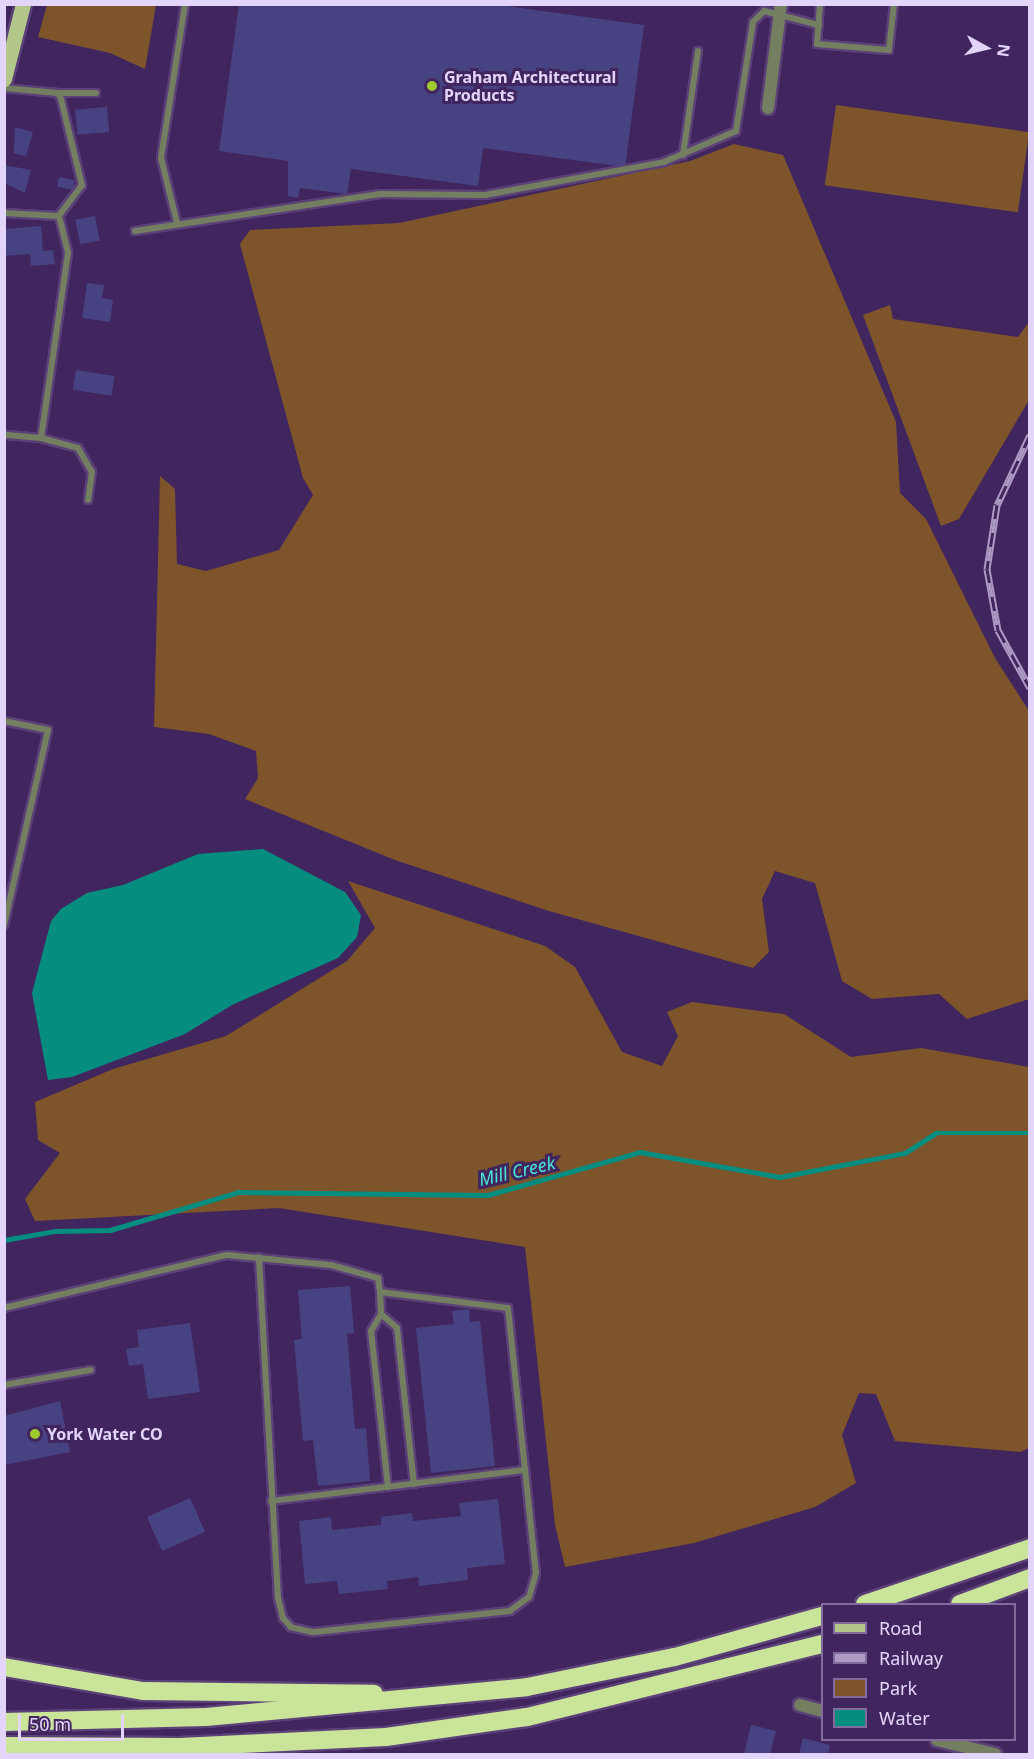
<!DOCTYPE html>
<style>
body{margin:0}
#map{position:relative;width:1034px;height:1759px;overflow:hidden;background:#41255f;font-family:"Noto Sans",sans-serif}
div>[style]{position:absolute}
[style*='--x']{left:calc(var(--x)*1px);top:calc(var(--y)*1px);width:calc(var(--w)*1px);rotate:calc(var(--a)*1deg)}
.green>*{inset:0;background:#7e542a;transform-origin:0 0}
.water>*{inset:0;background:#058d80}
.stream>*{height:4.5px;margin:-2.25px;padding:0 2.25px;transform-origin:2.25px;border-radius:2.25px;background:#058d80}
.building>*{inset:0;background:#474382;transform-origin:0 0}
.roads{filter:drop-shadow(2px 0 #5b4178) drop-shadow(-2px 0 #5b4178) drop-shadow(0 2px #5b4178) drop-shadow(0 -2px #5b4178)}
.lane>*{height:6px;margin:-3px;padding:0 3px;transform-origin:3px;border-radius:3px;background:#747f61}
.street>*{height:12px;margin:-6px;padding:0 6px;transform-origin:6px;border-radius:6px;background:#747f61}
.primary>*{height:15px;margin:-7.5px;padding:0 7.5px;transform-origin:7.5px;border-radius:7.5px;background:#b2c789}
.highway>*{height:18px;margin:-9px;padding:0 9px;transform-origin:9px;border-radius:9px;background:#cae499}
.rail>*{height:7px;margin-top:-3.5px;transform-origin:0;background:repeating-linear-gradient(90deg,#41255f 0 14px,#ad9ac5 0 28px);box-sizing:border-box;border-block:2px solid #ad9ac5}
.dots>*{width:16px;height:16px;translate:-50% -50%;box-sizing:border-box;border:3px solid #41255f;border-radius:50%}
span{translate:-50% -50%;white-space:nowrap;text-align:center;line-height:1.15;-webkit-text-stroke:6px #41255f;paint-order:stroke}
.poi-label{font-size:16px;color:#e3d5f9;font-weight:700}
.left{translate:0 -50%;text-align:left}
.water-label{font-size:18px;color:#48e6d4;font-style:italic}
.frame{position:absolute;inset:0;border:6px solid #e3d5f9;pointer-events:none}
.legend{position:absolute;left:821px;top:1603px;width:195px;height:138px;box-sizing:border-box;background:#41255f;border:2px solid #826b9d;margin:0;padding:8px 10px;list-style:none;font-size:18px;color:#e3d5f9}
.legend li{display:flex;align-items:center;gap:12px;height:30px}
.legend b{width:30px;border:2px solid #826b9d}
.north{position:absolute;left:956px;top:18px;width:60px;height:60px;-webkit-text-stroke:4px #41255f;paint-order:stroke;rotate:98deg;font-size:16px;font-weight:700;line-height:24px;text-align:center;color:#e3d5f9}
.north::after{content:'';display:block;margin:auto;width:21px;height:27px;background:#e3d5f9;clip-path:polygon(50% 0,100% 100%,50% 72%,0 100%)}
.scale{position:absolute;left:18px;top:1714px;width:106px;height:27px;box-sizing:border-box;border:3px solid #e3d5f9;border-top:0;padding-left:8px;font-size:18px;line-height:21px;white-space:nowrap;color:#e3d5f9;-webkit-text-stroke:4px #41255f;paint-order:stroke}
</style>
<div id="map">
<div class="green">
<i style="clip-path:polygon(47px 5px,156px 5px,145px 69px,110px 53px,38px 37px)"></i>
<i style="left:836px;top:105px;width:195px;height:81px;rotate:8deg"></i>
<i style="clip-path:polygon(734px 144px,783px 155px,896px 422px,900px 493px,926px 519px,995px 658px,1029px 711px,1029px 999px,967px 1019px,939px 994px,872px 999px,842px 981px,815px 883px,775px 871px,762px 899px,769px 952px,753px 968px,549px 911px,395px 860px,245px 799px,258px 778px,256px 751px,209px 734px,154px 727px,160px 476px,175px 489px,177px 564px,206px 571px,279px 550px,313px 495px,303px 478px,240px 244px,250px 230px,399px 223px,690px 161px)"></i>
<i style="clip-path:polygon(890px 305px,893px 319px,1018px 337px,1029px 322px,1029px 400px,959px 519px,941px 526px,863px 315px)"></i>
<i style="clip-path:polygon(348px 881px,545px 946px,575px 967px,622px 1052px,662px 1066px,678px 1036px,667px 1012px,692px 1002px,784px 1014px,851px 1057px,921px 1048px,1029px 1067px,1029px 1448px,1020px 1452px,895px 1441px,876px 1394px,859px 1393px,842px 1435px,856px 1483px,815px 1507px,694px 1543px,565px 1567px,555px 1525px,525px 1247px,279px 1208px,35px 1221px,25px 1199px,60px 1153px,38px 1140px,35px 1102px,113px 1069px,226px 1036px,347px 961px,375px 928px)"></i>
</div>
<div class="water">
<i style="clip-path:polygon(263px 849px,345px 892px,361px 915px,357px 937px,338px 958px,232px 1005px,185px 1034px,72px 1077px,48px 1080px,32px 993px,51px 921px,61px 909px,87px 893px,123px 885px,198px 854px)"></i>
</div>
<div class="stream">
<i style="--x:4;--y:1240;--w:52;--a:-10"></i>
<i style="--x:55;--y:1231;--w:55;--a:-1"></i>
<i style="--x:110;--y:1230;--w:134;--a:-16.5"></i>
<i style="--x:238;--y:1192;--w:250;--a:0.7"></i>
<i style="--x:488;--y:1195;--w:158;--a:-15.8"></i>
<i style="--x:640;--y:1152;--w:142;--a:10.1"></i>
<i style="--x:780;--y:1177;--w:127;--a:-10.9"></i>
<i style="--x:905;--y:1153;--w:37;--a:-33"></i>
<i style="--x:936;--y:1133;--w:94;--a:0"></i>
</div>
<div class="building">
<i style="clip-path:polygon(239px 4px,491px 4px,644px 25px,625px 167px,483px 148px,478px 186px,351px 169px,347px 194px,300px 188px,298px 198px,288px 196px,288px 161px,219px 151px)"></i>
<i style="left:107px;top:107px;width:25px;height:32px;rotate:85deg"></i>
<i style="clip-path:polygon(15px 127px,33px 132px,26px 156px,14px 153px)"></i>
<i style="clip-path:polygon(4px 165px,31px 170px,25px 193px,4px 183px)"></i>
<i style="left:59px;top:177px;width:16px;height:10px;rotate:11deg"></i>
<i style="left:95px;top:216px;width:25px;height:20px;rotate:79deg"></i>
<i style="clip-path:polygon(41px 226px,43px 251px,53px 250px,55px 264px,31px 266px,30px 254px,4px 256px,4px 229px)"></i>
<i style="clip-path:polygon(87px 283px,104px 285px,102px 298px,113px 300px,110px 322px,82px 318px)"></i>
<i style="left:76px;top:370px;width:39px;height:20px;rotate:9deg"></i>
<i style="clip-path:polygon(350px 1286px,354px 1333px,347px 1334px,355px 1429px,366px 1428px,370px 1481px,318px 1486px,313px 1440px,303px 1441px,294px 1340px,302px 1339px,298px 1290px)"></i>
<i style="clip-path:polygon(469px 1309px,470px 1322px,480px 1321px,495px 1466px,431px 1473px,416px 1328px,454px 1324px,452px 1311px)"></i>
<i style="clip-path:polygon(190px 1323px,200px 1392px,148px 1399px,143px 1364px,129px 1366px,126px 1349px,139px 1347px,137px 1330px)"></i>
<i style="clip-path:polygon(60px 1401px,70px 1452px,4px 1465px,4px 1416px)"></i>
<i style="left:190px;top:1498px;width:37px;height:47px;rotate:66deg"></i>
<i style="clip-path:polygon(498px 1499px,505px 1564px,467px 1568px,468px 1580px,419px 1586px,418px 1577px,387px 1581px,388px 1589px,339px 1594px,337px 1581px,305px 1584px,299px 1521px,331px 1517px,332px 1530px,381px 1525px,381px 1517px,412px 1513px,413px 1521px,461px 1516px,459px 1503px)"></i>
<i style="clip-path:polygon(751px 1725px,776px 1731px,770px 1754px,744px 1754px)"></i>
<i style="clip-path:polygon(803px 1738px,830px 1745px,828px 1754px,799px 1754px)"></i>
</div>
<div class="roads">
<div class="lane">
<i style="--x:820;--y:4;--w:40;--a:94.3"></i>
<i style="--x:817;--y:44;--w:72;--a:4.8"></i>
<i style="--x:889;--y:50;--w:46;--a:-83.8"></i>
<i style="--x:4;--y:88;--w:54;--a:5.3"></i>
<i style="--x:58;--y:93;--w:7;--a:63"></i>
<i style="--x:61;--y:99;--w:89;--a:76.3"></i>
<i style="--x:82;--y:185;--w:39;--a:127"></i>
<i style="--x:58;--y:93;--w:38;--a:0"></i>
<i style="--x:683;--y:155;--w:105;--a:-81.8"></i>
<i style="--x:4;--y:213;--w:55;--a:3.1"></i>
<i style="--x:59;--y:216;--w:38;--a:76"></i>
<i style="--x:68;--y:253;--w:187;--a:98.3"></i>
<i style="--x:41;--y:438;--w:37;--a:-175"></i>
<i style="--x:177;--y:223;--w:67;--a:-103.8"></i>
<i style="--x:161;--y:158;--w:156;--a:-81.1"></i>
<i style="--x:135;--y:231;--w:248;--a:-8.6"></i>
<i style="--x:380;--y:194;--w:105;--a:0.5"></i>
<i style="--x:485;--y:195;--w:182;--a:-10.4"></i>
<i style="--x:664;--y:162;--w:78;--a:-23.3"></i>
<i style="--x:736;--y:131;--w:110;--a:-81.1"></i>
<i style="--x:753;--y:22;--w:16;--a:-45"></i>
<i style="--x:764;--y:11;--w:57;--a:14.3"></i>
<i style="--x:41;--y:438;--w:38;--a:15"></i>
<i style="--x:78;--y:448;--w:28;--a:60"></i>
<i style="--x:92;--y:472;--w:28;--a:98"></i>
<i style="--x:4;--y:721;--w:45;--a:11.6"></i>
<i style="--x:48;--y:730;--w:200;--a:102.7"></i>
<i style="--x:380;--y:1292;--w:22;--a:87"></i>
<i style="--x:381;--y:1314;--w:20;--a:120"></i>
<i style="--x:371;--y:1331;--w:157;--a:83.8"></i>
<i style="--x:4;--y:1308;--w:229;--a:-13.4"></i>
<i style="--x:227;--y:1255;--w:104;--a:5.5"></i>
<i style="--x:331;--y:1265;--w:49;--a:15.5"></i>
<i style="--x:378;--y:1278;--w:14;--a:82"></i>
<i style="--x:380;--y:1292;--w:129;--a:7.1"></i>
<i style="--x:508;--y:1308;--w:266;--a:84"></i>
<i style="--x:536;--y:1573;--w:25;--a:106"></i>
<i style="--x:529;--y:1597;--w:24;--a:144"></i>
<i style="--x:510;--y:1611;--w:199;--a:173.9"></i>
<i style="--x:312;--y:1632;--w:22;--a:-167"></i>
<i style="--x:291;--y:1627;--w:12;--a:-132"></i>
<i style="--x:283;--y:1618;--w:21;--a:-104"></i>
<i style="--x:278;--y:1598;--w:341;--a:-93.2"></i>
<i style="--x:381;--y:1314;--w:21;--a:41"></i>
<i style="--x:397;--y:1328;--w:157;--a:83.8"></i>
<i style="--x:4;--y:1385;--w:88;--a:-9.8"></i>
<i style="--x:271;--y:1501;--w:256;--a:-7"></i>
</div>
<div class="street">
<i style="--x:768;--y:108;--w:105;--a:-82.9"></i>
<i style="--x:800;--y:1705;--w:23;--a:15"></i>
<i style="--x:937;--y:1740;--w:60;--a:13.6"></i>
</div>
<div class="primary">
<i style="--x:4;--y:79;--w:77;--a:-75.8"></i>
</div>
<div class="highway">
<i style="--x:865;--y:1604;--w:174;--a:-18.7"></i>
<i style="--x:960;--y:1604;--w:75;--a:-20.4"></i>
<i style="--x:4;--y:1667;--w:141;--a:9.8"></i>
<i style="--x:143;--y:1691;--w:231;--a:0.7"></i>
<i style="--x:4;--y:1722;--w:202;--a:-1.4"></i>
<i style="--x:206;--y:1717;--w:322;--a:-5.3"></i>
<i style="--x:527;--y:1687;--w:151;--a:-11.5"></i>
<i style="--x:675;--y:1657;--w:153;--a:-15.6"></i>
<i style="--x:4;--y:1746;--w:176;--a:0.3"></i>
<i style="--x:180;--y:1747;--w:206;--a:-2.8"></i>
<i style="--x:386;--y:1737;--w:142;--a:-8.1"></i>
<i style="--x:527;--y:1717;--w:304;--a:-13.9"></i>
</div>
</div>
<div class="rail">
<i style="--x:1030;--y:435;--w:77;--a:115.2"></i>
<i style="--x:997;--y:505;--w:65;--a:98.9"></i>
<i style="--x:987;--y:569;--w:62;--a:79.8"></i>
<i style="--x:998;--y:630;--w:66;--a:61.1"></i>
</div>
<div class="dots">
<i style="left:432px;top:86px;background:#a0c92b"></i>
<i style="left:35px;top:1434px;background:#a0c92b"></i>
</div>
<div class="poi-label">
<span class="left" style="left:444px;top:86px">Graham Architectural<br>Products</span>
<span class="left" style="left:47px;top:1434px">York Water CO</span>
</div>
<div class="water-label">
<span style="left:517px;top:1171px;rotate:-13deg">Mill Creek</span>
</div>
<div class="frame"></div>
<ul class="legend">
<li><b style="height:8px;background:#b2c789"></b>Road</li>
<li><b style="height:8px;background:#ad9ac5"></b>Railway</li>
<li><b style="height:16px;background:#7e542a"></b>Park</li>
<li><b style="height:16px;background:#058d80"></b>Water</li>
</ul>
<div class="north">N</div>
<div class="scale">50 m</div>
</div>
